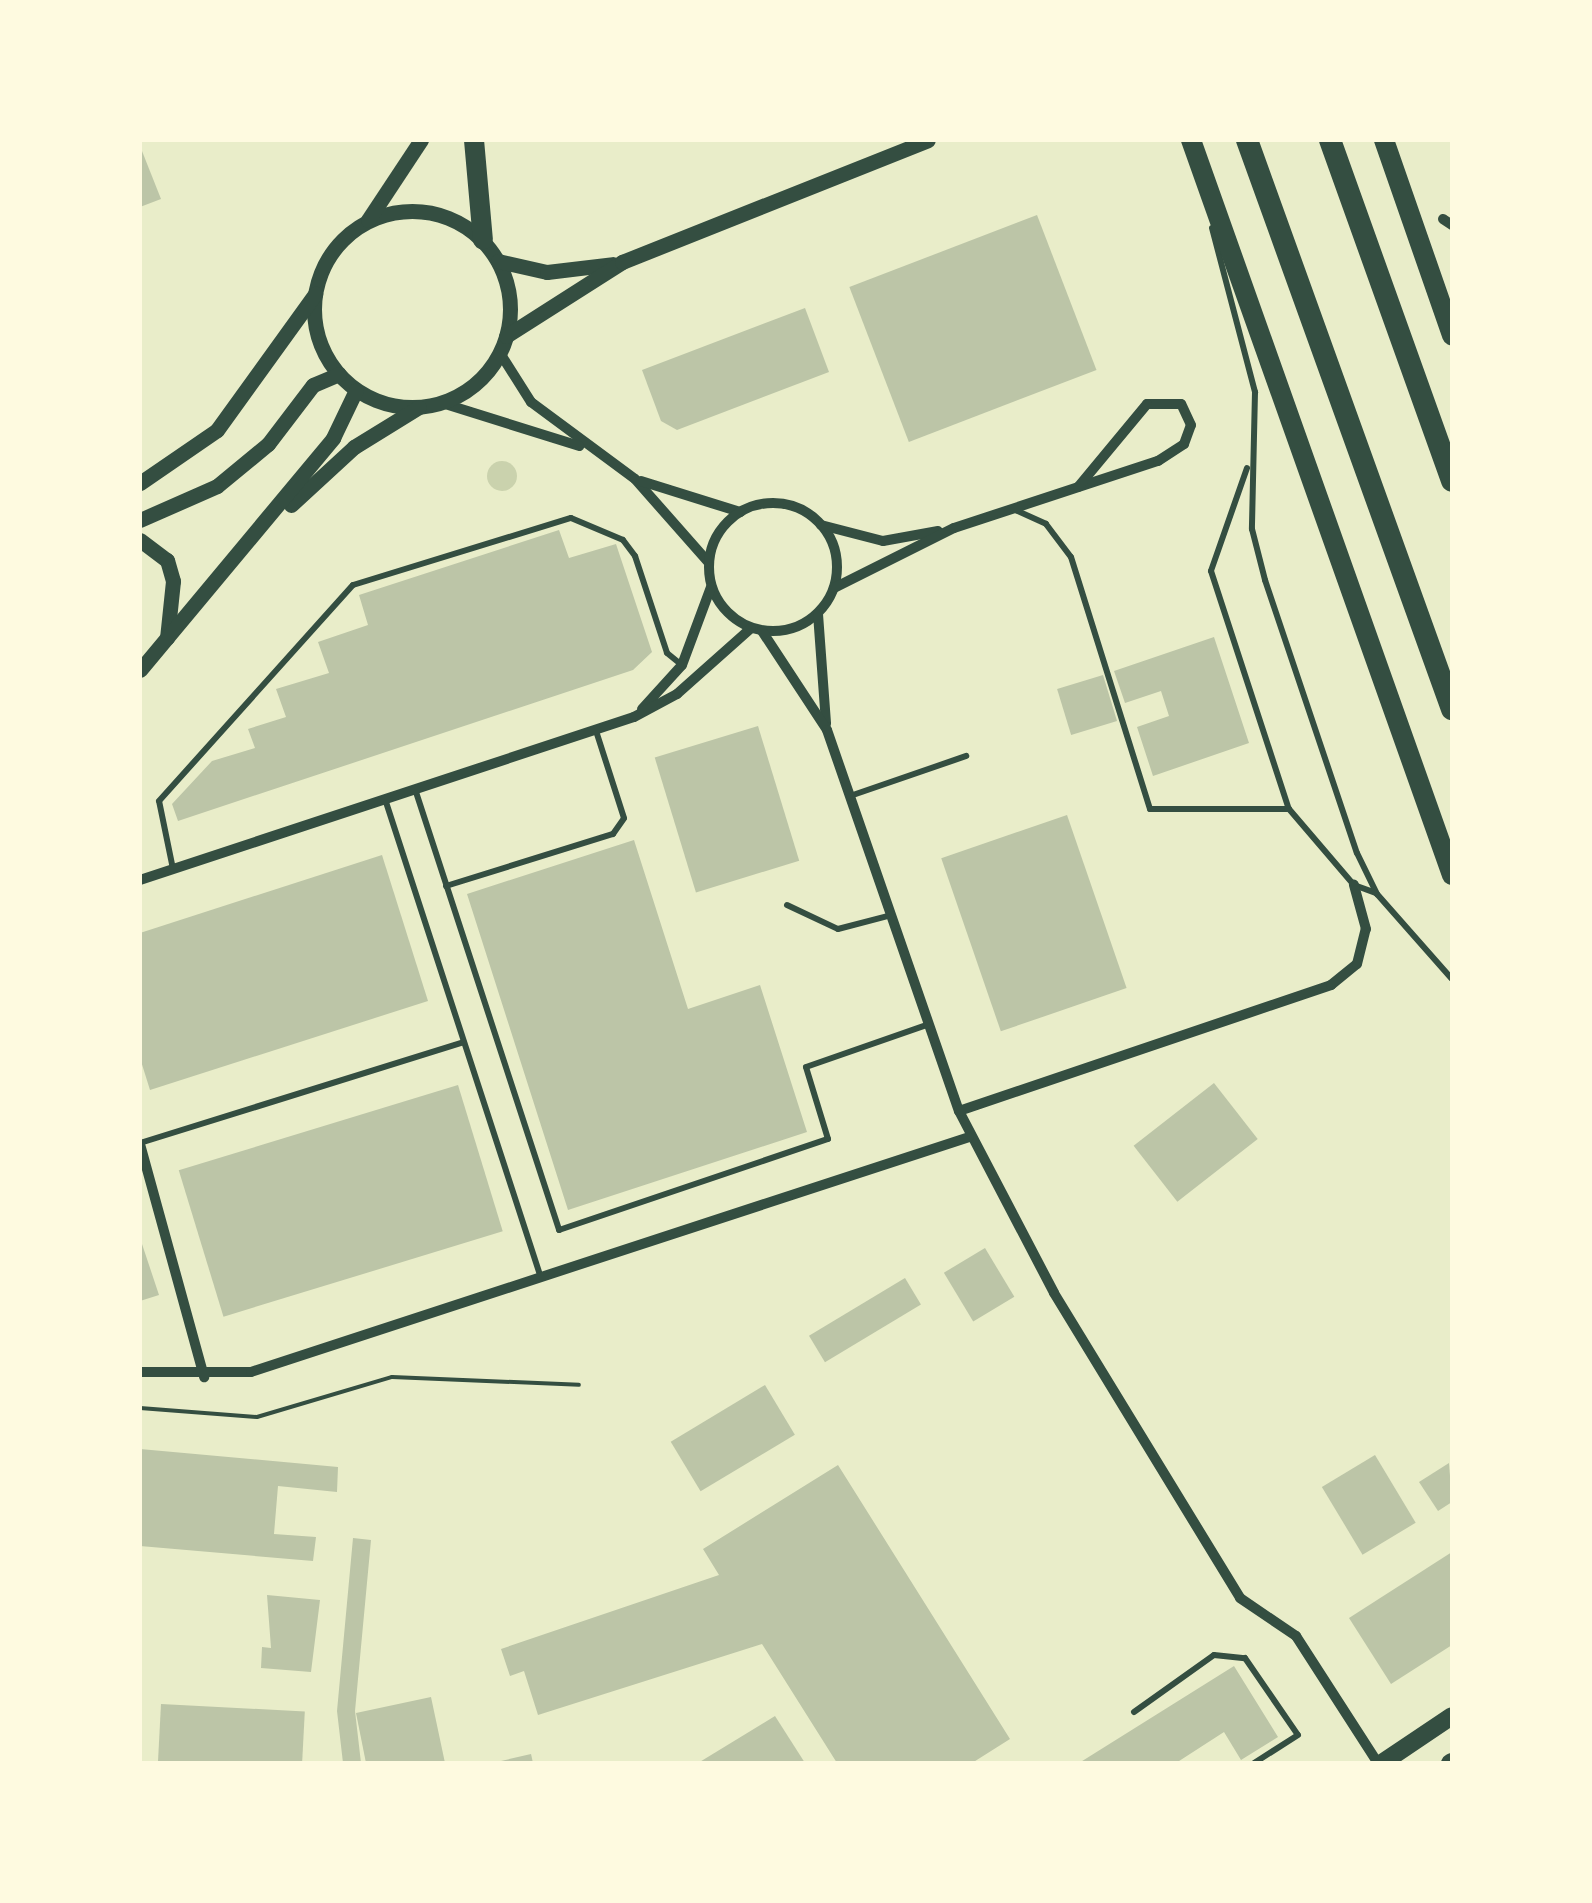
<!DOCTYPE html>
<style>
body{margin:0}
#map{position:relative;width:1592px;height:1903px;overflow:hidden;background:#e9edc9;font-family:"Alegreya Sans",sans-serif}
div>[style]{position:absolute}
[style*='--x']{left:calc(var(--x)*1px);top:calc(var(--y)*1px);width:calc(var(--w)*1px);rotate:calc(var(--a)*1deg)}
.green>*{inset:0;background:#cad2ad}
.round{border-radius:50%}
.building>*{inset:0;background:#bcc5a7;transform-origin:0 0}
.path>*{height:4px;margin:-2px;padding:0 2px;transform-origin:2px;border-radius:2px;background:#344e41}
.service>*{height:6px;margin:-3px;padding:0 3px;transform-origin:3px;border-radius:3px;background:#344e41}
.minor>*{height:10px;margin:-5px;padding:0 5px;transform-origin:5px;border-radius:5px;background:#344e41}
.minor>.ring{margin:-5px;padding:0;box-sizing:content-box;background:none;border:10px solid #344e41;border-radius:50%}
.tertiary>*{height:15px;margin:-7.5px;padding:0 7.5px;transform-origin:7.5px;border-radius:7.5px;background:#344e41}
.tertiary>.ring{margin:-7.5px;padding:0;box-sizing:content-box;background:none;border:15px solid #344e41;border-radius:50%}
.secondary>*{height:18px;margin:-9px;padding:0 9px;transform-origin:9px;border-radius:9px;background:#344e41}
.trunk>*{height:20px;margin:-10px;padding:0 10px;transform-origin:10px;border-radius:10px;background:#344e41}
.motorway>*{height:22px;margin:-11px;padding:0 11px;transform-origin:11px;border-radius:11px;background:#344e41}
span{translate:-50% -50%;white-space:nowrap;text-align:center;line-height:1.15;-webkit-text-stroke:10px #fefae0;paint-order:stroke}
.frame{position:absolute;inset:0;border:142px solid #fefae0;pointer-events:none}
</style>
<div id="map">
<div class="green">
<i class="round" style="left:487px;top:461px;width:30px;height:30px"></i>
</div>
<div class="building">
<i style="clip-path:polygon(140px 146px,161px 199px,140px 207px)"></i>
<i style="left:1037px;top:215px;width:166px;height:201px;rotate:69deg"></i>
<i style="clip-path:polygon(805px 308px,829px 372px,677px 430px,661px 421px,642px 370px)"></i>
<i style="clip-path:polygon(559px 530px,569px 558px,616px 544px,652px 652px,633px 670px,178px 821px,172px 804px,212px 761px,255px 748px,248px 729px,286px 717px,276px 689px,329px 673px,318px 642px,368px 625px,359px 595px)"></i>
<i style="clip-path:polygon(1214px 637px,1249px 743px,1153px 776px,1137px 727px,1169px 716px,1161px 691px,1125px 703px,1114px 671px)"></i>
<i style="left:1103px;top:675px;width:48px;height:48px;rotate:73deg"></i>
<i style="left:758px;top:726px;width:141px;height:108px;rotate:73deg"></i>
<i style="left:1067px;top:815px;width:183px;height:133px;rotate:71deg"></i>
<i style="clip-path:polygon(634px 840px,688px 1009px,760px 985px,807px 1132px,568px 1210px,467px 894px)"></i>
<i style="clip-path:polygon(382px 855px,428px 1001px,150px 1090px,140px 1058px,140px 933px)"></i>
<i style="left:1214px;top:1083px;width:71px;height:102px;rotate:52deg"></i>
<i style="left:458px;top:1085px;width:153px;height:292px;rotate:73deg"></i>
<i style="clip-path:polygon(140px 1238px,159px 1295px,140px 1301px)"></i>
<i style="left:985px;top:1248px;width:57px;height:48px;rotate:59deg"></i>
<i style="left:905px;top:1278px;width:31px;height:112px;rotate:59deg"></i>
<i style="left:765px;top:1385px;width:58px;height:110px;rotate:59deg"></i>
<i style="clip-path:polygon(140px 1449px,338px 1467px,337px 1492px,278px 1486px,274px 1534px,316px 1537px,313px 1561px,140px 1546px)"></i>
<i style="left:1375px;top:1455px;width:79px;height:62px;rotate:59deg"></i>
<i style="clip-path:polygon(1449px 1463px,1452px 1502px,1438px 1511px,1419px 1482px)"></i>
<i style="clip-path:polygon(838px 1465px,1010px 1739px,972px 1763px,837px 1763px,762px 1644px,538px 1715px,524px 1671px,510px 1676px,501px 1649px,719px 1575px,703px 1549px)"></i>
<i style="clip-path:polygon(353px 1538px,371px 1540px,355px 1711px,361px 1763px,343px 1763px,337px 1711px)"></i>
<i style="clip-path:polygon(1452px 1552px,1452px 1645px,1391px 1684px,1349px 1618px)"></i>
<i style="clip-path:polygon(267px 1595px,320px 1600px,311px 1672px,261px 1668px,262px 1647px,271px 1648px)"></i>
<i style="clip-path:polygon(1234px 1666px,1278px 1737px,1241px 1760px,1224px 1732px,1176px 1763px,1079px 1763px)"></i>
<i style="clip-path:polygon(431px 1697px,445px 1763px,366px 1763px,356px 1713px)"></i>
<i style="left:161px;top:1704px;width:144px;height:57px;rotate:3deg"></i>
<i style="clip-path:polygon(775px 1716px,805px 1763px,698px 1763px)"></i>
<i style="clip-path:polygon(531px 1754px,533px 1763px,501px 1763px,501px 1761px)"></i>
</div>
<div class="path">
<i style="--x:140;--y:1408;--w:117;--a:4.4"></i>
<i style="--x:257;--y:1417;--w:141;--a:-16.5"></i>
<i style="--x:392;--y:1377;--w:187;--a:2.4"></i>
</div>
<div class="service">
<i style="--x:1212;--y:228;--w:170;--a:75.3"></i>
<i style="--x:1255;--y:392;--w:137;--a:91.3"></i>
<i style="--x:1252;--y:529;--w:53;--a:75.7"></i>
<i style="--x:1265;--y:580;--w:288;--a:71.4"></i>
<i style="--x:1357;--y:853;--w:46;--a:64"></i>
<i style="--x:1377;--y:894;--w:113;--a:48.6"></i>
<i style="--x:1247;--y:468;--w:109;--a:109.3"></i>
<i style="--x:1211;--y:571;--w:250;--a:71.9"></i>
<i style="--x:1289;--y:809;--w:100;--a:49.5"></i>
<i style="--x:1354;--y:885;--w:23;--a:20"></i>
<i style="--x:1013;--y:509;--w:36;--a:24"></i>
<i style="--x:1046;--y:524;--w:41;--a:52.9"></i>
<i style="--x:1071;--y:557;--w:264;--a:72.6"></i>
<i style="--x:1150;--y:809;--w:139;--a:0"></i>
<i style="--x:415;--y:789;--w:464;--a:71.9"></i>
<i style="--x:559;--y:1230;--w:284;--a:-18.7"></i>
<i style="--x:828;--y:1139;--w:75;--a:-107"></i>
<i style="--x:806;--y:1067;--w:125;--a:-19.2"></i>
<i style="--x:850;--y:796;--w:123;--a:-19"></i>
<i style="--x:385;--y:799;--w:504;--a:71.96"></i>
<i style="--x:173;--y:869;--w:69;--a:-101.6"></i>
<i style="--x:159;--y:801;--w:290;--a:-48.1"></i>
<i style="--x:353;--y:585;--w:228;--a:-17.1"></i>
<i style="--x:571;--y:518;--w:56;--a:22.9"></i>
<i style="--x:623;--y:540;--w:20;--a:53"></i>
<i style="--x:635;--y:556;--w:102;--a:71.7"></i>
<i style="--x:667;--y:653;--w:19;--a:39"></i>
<i style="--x:446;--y:886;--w:175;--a:-17.3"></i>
<i style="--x:613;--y:834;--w:19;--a:-55"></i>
<i style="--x:624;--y:818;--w:91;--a:-107.8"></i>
<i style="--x:787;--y:905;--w:56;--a:25.2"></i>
<i style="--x:838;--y:929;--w:52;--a:-14.6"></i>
<i style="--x:140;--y:1143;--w:339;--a:-17.3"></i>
<i style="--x:1134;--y:1712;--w:98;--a:-35.5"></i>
<i style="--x:1214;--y:1655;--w:31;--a:6"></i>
<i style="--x:1245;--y:1658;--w:93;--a:55.5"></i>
<i style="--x:1298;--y:1735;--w:52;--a:147.5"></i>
</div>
<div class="minor">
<i style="--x:1443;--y:219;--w:11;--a:34"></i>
<i style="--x:500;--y:353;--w:58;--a:57.7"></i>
<i style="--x:531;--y:402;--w:129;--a:36.5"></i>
<i style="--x:635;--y:479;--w:112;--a:48.6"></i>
<i style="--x:442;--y:403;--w:144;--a:17.4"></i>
<i style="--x:641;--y:481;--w:104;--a:17.4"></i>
<i class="ring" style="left:709px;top:503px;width:118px;height:118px"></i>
<i style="--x:821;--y:525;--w:64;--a:14.5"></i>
<i style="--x:883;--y:541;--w:56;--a:-10.3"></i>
<i style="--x:834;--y:588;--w:134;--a:-26.6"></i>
<i style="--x:954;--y:528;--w:215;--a:-18.2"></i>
<i style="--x:1158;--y:461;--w:31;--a:-33"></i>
<i style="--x:1184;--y:444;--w:20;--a:-70"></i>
<i style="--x:1191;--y:425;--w:23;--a:-115"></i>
<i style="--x:1181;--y:404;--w:34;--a:180"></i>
<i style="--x:1147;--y:404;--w:108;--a:129.7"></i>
<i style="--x:818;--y:614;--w:110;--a:85.8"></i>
<i style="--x:762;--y:631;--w:118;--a:56.7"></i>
<i style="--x:827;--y:730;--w:403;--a:70.9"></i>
<i style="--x:959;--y:1111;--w:205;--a:62.4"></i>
<i style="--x:1054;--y:1293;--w:357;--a:58.6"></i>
<i style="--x:1240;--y:1598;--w:68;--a:34.2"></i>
<i style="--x:1296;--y:1636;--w:151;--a:57.2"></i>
<i style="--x:642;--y:709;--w:59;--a:-47.7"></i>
<i style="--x:682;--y:665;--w:83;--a:-69.6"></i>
<i style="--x:140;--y:880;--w:520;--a:-18.26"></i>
<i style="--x:634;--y:717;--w:49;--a:-28.1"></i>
<i style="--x:677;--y:694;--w:99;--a:-41.7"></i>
<i style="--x:959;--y:1111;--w:393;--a:-18.7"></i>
<i style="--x:1331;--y:985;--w:33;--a:-39"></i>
<i style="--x:1357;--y:964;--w:36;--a:-76"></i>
<i style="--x:1366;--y:929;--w:46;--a:-105.3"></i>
<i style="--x:140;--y:1144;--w:242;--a:74.6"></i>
<i style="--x:140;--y:1372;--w:111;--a:0"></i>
<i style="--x:251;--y:1372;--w:755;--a:-18.12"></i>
</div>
<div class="tertiary">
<i class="ring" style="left:314px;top:211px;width:181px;height:181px"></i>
<i style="--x:368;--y:220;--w:96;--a:-56.5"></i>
<i style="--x:498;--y:261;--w:50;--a:12.7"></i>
<i style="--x:547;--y:272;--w:66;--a:-6.9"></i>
<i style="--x:506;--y:336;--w:138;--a:-32.5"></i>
<i style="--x:622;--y:262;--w:329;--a:-21.7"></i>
<i style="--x:140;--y:483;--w:93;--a:-34.5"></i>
<i style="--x:217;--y:430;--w:168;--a:-54.2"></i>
<i style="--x:291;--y:505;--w:86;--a:-42.6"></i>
<i style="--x:354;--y:447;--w:76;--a:-31.6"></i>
<i style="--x:140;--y:520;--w:84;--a:-23.8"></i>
<i style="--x:217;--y:486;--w:66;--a:-39.5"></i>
<i style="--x:268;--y:444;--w:74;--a:-52.7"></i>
<i style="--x:313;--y:385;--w:28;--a:-23"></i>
<i style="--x:140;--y:540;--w:34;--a:37"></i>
<i style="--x:167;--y:560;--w:22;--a:74"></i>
<i style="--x:173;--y:581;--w:57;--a:96"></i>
<i style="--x:140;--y:670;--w:302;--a:-50.2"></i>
<i style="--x:333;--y:438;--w:53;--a:-64.4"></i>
</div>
<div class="secondary">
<i style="--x:1382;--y:1763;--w:84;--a:-33.9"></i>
<i style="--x:1450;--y:1763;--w:2;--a:-27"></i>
</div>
<div class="trunk">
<i style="--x:474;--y:140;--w:100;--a:84.9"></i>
<i style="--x:1191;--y:140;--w:780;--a:70.45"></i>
<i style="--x:1384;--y:140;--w:207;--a:70.8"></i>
</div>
<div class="motorway">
<i style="--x:1247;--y:140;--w:605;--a:70.19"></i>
<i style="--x:1330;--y:140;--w:362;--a:70.3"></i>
</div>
<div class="frame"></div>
</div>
